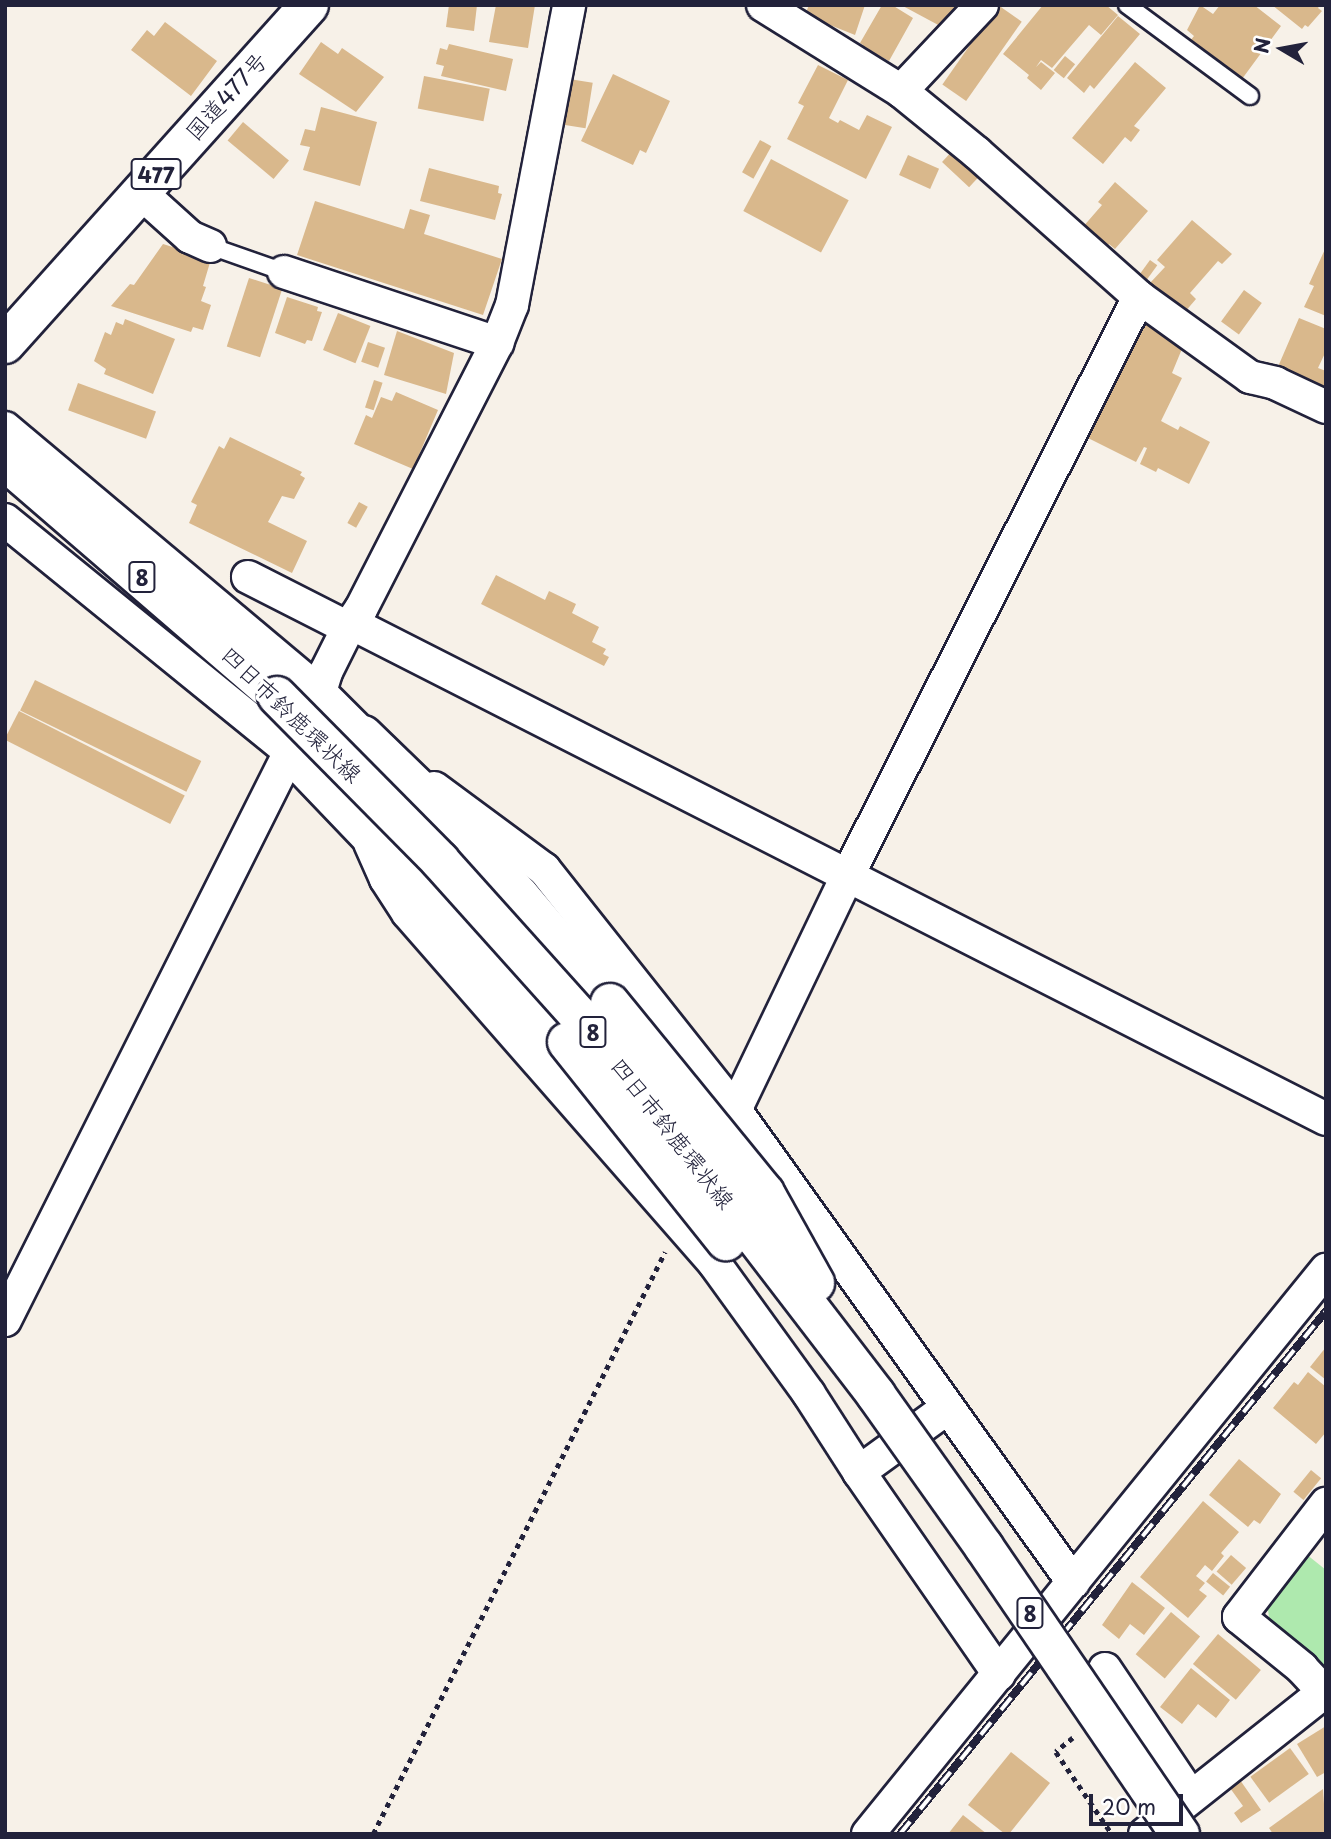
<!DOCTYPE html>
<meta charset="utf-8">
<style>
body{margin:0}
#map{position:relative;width:1331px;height:1839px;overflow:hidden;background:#f7f1e8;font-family:"Playpen Sans","Klee One",sans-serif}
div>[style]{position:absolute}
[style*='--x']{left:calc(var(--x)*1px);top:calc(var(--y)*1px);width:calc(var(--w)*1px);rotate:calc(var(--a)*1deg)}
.green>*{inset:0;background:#aee9ae}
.building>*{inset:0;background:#d9b88c;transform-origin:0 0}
.path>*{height:4.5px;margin-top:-2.25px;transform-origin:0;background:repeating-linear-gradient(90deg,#22223b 0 5px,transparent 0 10px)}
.roads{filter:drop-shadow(2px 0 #22223b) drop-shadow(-2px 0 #22223b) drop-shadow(0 2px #22223b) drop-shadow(0 -2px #22223b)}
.service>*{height:16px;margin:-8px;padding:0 8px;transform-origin:8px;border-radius:8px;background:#fff}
.minor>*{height:32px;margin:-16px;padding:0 16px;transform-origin:16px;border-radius:16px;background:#fff}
.primary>*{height:38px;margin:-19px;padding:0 19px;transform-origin:19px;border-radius:19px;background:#fff}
.trunk>*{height:38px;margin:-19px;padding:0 19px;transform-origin:19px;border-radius:19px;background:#fff}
.rail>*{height:8px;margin-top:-4px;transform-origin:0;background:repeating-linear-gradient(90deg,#fff 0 16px,#22223b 0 32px);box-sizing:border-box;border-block:2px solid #22223b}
.bridges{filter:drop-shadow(2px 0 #22223b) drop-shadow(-2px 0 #22223b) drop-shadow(0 2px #22223b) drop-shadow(0 -2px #22223b)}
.primary-bridge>*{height:38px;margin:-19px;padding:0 19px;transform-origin:19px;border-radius:19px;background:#fff}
span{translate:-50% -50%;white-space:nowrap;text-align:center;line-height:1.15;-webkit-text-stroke:7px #fff;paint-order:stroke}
.shield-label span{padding:2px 5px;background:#fff;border:2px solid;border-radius:5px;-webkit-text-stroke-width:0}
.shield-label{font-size:21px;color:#22223b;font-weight:700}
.street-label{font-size:23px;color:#22223b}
.frame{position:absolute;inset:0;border:7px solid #22223b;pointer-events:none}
.north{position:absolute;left:1247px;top:14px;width:70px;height:70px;-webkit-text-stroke:5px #fff;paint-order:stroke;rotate:280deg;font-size:19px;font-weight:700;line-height:28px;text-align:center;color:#22223b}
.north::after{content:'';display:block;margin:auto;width:24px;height:32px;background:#22223b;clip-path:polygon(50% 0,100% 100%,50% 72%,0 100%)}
.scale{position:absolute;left:1089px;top:1794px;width:94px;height:32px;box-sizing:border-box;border:4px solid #22223b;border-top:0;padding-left:9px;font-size:21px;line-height:24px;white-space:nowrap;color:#22223b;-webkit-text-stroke:5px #fff;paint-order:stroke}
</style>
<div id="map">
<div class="green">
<i style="clip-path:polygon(1306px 1554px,1326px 1570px,1326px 1667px,1317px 1667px,1270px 1624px,1267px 1603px)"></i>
</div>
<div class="building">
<i style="clip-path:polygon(449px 5px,477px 5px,474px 31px,446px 27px)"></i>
<i style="clip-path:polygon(496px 5px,535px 5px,528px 48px,489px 42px)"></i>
<i style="clip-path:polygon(809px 5px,865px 5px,855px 35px,805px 15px)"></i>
<i style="clip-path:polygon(882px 5px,892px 5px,913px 18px,889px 61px,870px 51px,867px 55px,860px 50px,863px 45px,860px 43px)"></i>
<i style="clip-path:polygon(901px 5px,968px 5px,942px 27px)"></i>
<i style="left:998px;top:5px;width:29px;height:97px;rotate:35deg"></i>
<i style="clip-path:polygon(1043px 5px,1106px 5px,1118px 15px,1101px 35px,1089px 25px,1052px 68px,1041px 60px,1036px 67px,1041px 62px,1055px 73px,1041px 90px,1027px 78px,1029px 75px,1003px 54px)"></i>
<i style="clip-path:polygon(1200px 5px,1213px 14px,1220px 5px,1254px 5px,1281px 26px,1242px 79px,1190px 41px,1194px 36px,1187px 30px)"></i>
<i style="clip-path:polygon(1272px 5px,1320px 5px,1318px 8px,1322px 11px,1308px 27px,1305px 25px,1302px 29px)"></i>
<i style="clip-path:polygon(1118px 16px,1140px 34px,1094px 89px,1090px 85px,1084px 93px,1067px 78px)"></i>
<i style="clip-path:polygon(165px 22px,217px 61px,191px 96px,131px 50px,147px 30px,154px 36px)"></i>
<i style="clip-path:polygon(321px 42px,338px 54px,342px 48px,384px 77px,356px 112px,299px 74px)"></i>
<i style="clip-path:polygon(449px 44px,513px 59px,506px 91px,441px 76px,444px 66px,436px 64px,440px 48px,447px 50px)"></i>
<i style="left:1065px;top:56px;width:13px;height:18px;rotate:39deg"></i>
<i style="clip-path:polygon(1135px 62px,1166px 88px,1134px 126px,1140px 130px,1131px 142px,1125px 137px,1103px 164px,1072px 138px)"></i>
<i style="clip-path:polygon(818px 65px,848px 80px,829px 118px,838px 123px,840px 120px,859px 130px,867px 115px,892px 127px,866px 179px,787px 139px,804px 106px,798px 103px)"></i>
<i style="clip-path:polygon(613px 74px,670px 101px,646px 153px,640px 150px,633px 165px,581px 141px)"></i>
<i style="left:424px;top:76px;width:67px;height:33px;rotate:11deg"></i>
<i style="left:569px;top:79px;width:24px;height:46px;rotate:9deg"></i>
<i style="clip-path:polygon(321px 107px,377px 122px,360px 186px,303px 170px,310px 147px,300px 145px,305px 129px,315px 131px)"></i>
<i style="left:243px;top:122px;width:60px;height:24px;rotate:40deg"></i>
<i style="left:760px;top:140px;width:13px;height:37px;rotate:29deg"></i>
<i style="left:955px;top:148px;width:37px;height:19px;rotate:43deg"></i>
<i style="left:908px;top:155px;width:34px;height:22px;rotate:24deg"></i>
<i style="left:771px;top:159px;width:88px;height:59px;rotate:28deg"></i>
<i style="clip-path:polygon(429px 168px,499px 186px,498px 193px,502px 194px,495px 220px,420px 201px)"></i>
<i style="clip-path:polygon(1115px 182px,1148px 211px,1115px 249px,1109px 244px,1106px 248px,1082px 228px,1102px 205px,1098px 202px)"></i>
<i style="clip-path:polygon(315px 201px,404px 229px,410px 209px,430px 215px,424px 234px,502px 259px,483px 315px,297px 255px)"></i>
<i style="clip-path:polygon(1192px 220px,1232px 254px,1222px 264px,1218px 261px,1190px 293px,1196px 299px,1184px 313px,1150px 283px,1165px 267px,1157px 260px)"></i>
<i style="clip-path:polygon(163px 244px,211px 259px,203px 286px,206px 287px,201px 301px,211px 305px,203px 330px,193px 327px,191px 332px,111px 306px,130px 284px,134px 285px)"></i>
<i style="clip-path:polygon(1326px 247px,1326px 316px,1304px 307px,1314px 286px,1309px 284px)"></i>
<i style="left:1150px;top:260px;width:9px;height:24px;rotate:36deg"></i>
<i style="left:249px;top:278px;width:35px;height:72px;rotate:18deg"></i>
<i style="left:1244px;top:290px;width:22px;height:39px;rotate:36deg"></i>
<i style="clip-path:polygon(287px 297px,318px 307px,317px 311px,322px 312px,312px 341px,307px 340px,305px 344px,275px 333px)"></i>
<i style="left:338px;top:313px;width:35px;height:40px;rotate:22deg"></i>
<i style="clip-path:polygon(1299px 318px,1326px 329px,1326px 351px,1318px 368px,1326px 371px,1326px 391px,1277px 369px)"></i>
<i style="clip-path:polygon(125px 319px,175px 339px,153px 394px,104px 374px,106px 369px,94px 361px,105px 332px,111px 335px,116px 322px,123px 325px)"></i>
<i style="clip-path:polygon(1146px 320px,1184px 344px,1172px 373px,1182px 378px,1161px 421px,1178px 430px,1180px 426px,1210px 442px,1189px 484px,1158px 468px,1156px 472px,1140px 464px,1147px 448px,1144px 447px,1136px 462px,1084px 436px,1133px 331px,1140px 335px)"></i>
<i style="clip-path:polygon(397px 331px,454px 353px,446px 394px,384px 375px)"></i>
<i style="left:368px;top:342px;width:18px;height:21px;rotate:19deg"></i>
<i style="left:374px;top:380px;width:9px;height:29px;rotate:18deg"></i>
<i style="left:78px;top:383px;width:83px;height:29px;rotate:20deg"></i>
<i style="clip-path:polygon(396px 392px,438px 410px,413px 469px,354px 444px,366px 415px,372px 418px,381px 397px,392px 401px)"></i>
<i style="clip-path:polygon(230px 437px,302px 472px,300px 475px,305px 478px,294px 499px,282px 496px,268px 522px,307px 541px,292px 573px,189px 523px,197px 505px,191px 502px,219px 446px,224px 449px)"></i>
<i style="left:359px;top:502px;width:10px;height:24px;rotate:29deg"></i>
<i style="clip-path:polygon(496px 575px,545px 600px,549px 591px,576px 604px,572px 613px,599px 627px,592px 642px,606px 649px,603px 654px,609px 657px,604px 666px,481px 604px)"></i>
<i style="left:35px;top:680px;width:185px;height:34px;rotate:26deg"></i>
<i style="left:19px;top:711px;width:186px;height:32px;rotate:27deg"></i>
<i style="clip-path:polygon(1326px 1347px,1326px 1380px,1310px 1367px)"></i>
<i style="clip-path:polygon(1308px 1372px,1326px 1387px,1326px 1432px,1316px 1444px,1273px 1408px,1294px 1382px,1298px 1385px)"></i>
<i style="clip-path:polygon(1239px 1459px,1281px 1494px,1260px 1524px,1254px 1520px,1248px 1527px,1209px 1495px)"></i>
<i style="left:1311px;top:1470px;width:13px;height:28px;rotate:39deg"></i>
<i style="clip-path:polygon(1203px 1501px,1239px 1532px,1221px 1553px,1224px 1556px,1212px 1571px,1205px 1565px,1196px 1576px,1205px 1583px,1199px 1590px,1207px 1596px,1188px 1618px,1140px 1577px)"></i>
<i style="left:1231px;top:1555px;width:20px;height:22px;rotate:41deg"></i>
<i style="left:1213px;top:1573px;width:22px;height:11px;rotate:39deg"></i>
<i style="clip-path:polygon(1132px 1582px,1165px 1608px,1144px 1635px,1130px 1624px,1119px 1639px,1102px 1625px)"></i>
<i style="left:1171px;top:1612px;width:38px;height:55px;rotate:40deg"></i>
<i style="left:1218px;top:1634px;width:56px;height:39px;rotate:40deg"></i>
<i style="clip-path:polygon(1191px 1668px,1230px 1700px,1216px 1718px,1198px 1704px,1182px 1724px,1160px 1707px)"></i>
<i style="clip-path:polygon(1326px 1726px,1326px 1772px,1317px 1777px,1297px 1744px)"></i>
<i style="left:1290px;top:1748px;width:32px;height:49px;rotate:54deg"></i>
<i style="clip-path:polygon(1011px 1752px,1050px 1783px,1009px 1834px,1005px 1834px,968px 1805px)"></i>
<i style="clip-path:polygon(1240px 1780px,1261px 1810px,1241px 1823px,1234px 1813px,1243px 1806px,1230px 1788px)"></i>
<i style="clip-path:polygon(1323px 1789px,1326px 1834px,1273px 1834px,1269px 1828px)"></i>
<i style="clip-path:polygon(963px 1815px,987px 1834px,948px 1834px)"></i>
</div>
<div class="path">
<i style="--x:1073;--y:1738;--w:22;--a:141"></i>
<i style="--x:1056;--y:1752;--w:99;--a:55.7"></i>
<i style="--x:373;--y:1834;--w:651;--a:-63.36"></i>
</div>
<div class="roads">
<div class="service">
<i style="--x:1127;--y:5;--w:153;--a:36.5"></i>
<i style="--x:210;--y:246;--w:78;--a:19.4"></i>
</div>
<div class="minor">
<i style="--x:763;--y:5;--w:163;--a:31.9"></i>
<i style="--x:901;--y:91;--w:98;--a:39.2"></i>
<i style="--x:977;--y:153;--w:217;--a:41.6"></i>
<i style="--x:1139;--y:297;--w:137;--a:35.8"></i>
<i style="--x:1250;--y:377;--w:26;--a:13"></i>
<i style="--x:1275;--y:383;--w:56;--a:25.2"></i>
<i style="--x:901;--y:91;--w:118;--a:-46.7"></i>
<i style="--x:140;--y:192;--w:67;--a:42"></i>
<i style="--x:190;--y:237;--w:22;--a:24"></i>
<i style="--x:284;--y:272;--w:225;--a:18.4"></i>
<i style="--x:5;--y:428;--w:411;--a:40"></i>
<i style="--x:320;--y:692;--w:61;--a:45"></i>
<i style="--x:363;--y:735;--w:23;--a:38"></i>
<i style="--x:5;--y:520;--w:366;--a:39.1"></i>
<i style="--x:248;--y:577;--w:112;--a:27"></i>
<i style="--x:351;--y:623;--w:1094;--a:26.96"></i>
<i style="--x:434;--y:788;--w:137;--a:36.4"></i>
<i style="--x:544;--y:869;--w:308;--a:51.6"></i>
<i style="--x:735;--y:1110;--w:581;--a:54.39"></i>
<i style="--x:370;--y:843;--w:39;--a:66"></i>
<i style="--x:386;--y:879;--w:40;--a:57.1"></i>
<i style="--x:408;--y:913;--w:466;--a:48.8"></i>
<i style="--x:715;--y:1264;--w:160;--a:54.1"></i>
<i style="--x:809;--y:1394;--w:93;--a:57.3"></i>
<i style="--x:859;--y:1472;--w:246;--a:55.3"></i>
<i style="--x:728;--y:1125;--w:277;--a:-64.4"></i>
<i style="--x:848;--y:875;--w:647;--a:-63.28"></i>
<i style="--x:5;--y:1320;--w:703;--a:-63.36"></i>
<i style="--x:320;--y:692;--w:21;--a:-73"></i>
<i style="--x:326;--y:672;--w:49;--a:-63.4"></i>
<i style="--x:348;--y:628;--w:23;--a:-56"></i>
<i style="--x:361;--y:609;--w:299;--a:-62.9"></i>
<i style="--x:497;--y:343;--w:41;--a:-68.5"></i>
<i style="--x:512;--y:305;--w:305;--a:-79.2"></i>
<i style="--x:859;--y:1472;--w:109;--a:-36"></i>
<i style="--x:1105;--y:1669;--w:154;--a:56.1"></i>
<i style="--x:868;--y:1834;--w:727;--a:-50.92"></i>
<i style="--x:1145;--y:1834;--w:228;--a:-38.4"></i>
<i style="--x:1324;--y:1692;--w:33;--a:-133"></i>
<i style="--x:1302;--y:1668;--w:81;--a:-141"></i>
<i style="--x:1239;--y:1617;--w:143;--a:-52.4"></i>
</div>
<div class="primary">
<i style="--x:5;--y:461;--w:359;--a:40.8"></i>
<i style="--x:363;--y:735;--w:79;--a:44"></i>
<i style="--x:420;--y:790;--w:144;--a:46.7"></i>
<i style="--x:519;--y:895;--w:141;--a:49.9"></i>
<i style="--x:289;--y:751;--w:401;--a:46.3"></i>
</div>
<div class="trunk">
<i style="--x:5;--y:344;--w:455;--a:-48.1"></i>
</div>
</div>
<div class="rail">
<i style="--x:900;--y:1834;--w:675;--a:-50.84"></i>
</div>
<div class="bridges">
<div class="primary-bridge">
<i style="--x:277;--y:696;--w:232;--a:45.3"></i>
<i style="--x:440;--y:861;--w:234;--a:48.1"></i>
<i style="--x:596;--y:1035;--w:144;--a:51.2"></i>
<i style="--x:686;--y:1147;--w:312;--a:52.5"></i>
<i style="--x:876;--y:1395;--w:186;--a:54.6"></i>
<i style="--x:984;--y:1547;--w:348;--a:55.7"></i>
<i style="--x:610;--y:1003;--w:245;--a:50.8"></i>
<i style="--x:765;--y:1193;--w:103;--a:60.9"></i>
<i style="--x:567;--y:1042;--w:255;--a:51.4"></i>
</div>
</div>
<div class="shield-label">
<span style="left:156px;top:174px">477</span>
<span style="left:142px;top:577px">8</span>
<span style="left:593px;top:1032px">8</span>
<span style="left:1030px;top:1613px">8</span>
</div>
<div class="street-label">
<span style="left:226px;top:96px;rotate:-48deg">国道477号</span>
<span style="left:292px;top:714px;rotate:44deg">四日市鈴鹿環状線</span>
<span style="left:673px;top:1133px;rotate:52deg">四日市鈴鹿環状線</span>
</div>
<div class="frame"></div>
<div class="north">N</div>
<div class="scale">20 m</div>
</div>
